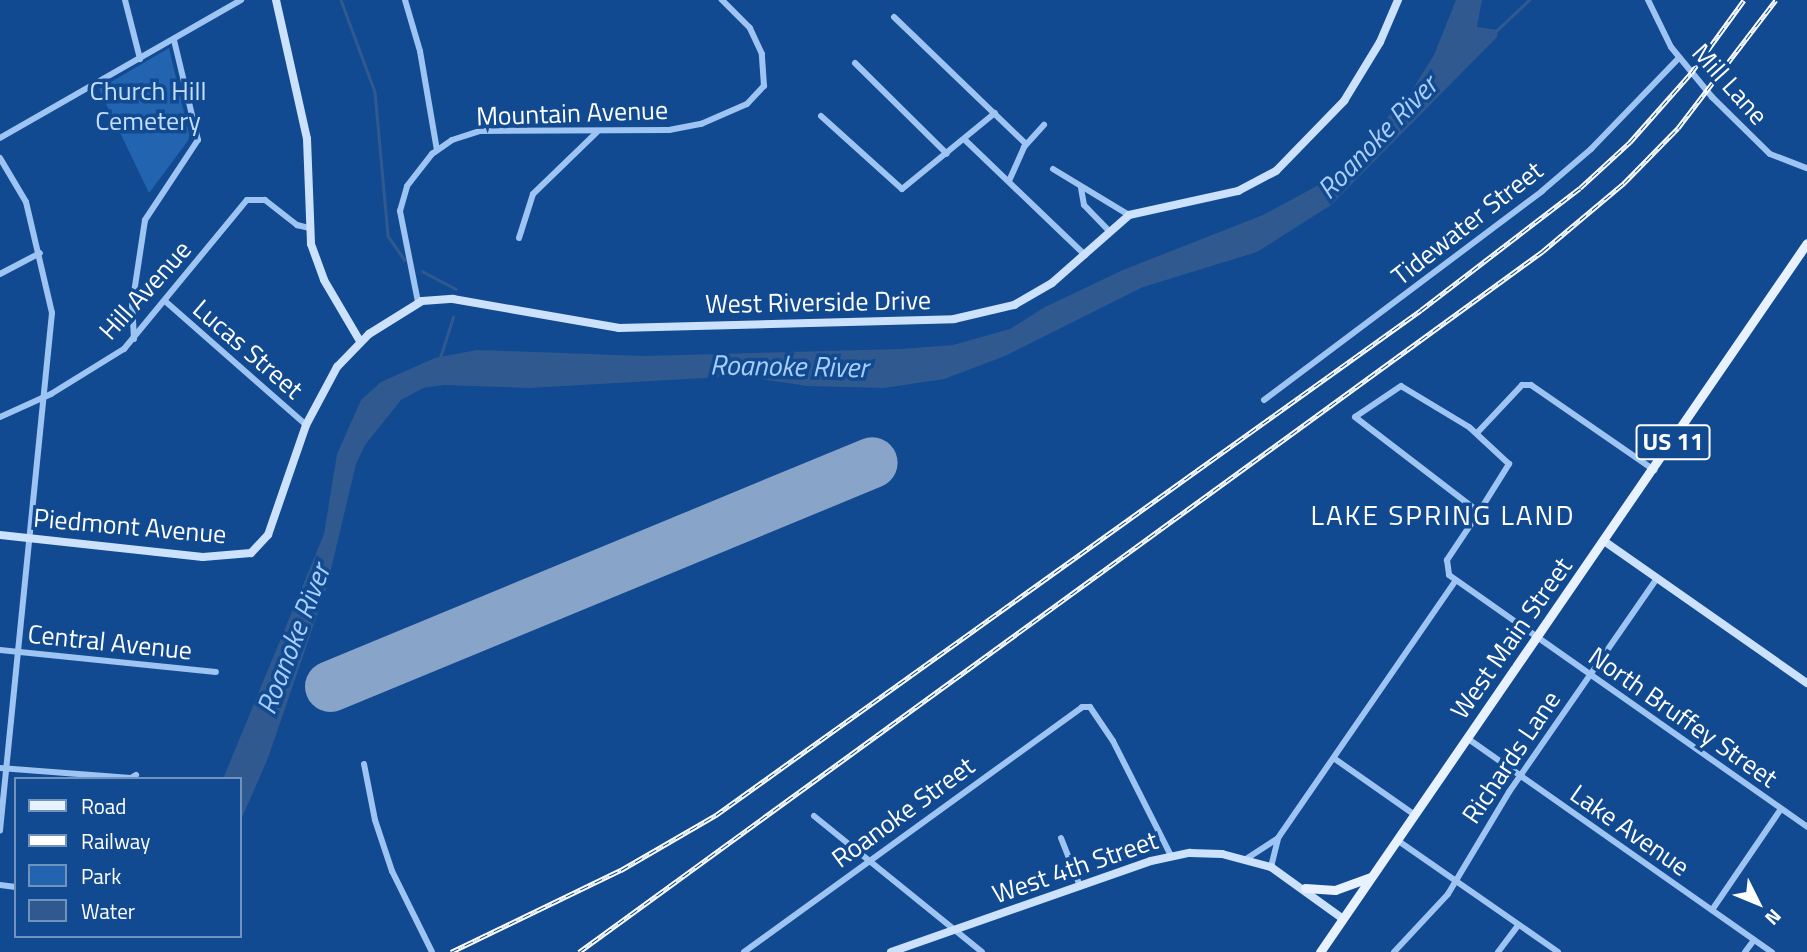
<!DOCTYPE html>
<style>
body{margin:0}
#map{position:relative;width:1807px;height:952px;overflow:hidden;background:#114a91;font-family:"Titillium Web",sans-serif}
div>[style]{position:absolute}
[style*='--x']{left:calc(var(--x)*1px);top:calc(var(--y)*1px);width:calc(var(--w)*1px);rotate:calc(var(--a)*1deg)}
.green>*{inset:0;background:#2364b0}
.water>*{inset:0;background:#305a8f}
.stream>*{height:2.5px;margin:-1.25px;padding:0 1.25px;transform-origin:1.25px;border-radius:1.25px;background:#305a8f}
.runway>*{height:51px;margin:-25.5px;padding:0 25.5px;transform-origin:25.5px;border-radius:25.5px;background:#88a4c8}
.street>*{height:6px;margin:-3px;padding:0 3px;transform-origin:3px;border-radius:3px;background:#9dc4f2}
.secondary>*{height:8px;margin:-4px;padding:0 4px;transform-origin:4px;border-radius:4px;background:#cce1fc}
.primary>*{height:9px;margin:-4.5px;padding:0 4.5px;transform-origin:4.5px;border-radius:4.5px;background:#e8f1ff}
.rail>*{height:5px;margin-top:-2.5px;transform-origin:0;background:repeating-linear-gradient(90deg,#114a91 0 8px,#fff 0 16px);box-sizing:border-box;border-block:2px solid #fff}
span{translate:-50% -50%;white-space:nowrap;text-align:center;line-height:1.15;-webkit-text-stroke:7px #114a91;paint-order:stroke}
.shield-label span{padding:2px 5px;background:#114a91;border:2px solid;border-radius:5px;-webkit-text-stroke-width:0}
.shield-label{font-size:24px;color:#fff;font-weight:700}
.street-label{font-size:26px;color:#fff}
.park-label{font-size:26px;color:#c4defd}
.water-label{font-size:28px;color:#a9cef9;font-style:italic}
.neighbourhood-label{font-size:28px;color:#fff;letter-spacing:2px}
.legend{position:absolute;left:14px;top:777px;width:228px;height:161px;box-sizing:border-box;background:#114a91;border:2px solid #7092bd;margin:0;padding:9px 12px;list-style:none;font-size:21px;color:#fff}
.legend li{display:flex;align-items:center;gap:14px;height:35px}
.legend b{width:35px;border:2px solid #7092bd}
.north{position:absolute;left:1723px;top:868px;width:70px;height:70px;-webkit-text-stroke:5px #114a91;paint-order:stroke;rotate:133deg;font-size:19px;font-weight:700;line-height:28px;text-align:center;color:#fff}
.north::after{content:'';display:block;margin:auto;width:24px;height:32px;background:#fff;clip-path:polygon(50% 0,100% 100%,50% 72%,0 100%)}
</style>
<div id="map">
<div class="green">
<i style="clip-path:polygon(169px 48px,190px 138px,149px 193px,99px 89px)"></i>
</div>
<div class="water">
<i style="clip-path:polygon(1456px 0,1482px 0,1477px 27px,1498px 30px,1497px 37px,1331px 205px,1257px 252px,1143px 287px,1005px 356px,944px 379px,884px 388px,808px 386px,739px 376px,529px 388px,444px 385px,423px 388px,401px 400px,365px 445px,356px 464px,327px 586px,268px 758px,240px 822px,240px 779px,223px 779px,324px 534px,337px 454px,361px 400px,381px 382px,435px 358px,477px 350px,644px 356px,902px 349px,953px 345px,1010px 329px,1045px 307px,1123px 270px,1263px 215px,1328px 180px,1409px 95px,1434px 55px)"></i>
</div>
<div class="stream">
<i style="--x:341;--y:0;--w:98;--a:69.7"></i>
<i style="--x:375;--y:92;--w:145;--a:84.8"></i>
<i style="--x:388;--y:236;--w:29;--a:55"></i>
<i style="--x:1495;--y:32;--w:47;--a:-43.3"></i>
<i style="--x:422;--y:271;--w:38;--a:28"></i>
<i style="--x:439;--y:361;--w:46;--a:-72.3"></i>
</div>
<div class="runway">
<i style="--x:330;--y:686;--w:586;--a:-22.45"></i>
</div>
<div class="street">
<i style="--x:125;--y:0;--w:61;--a:75.7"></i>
<i style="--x:405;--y:0;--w:53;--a:73.6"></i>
<i style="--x:420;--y:51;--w:100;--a:80.3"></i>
<i style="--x:1648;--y:0;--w:52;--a:63.9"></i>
<i style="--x:1671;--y:47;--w:65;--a:50.6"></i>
<i style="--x:1712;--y:97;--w:81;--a:44.5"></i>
<i style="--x:1770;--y:154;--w:40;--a:21"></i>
<i style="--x:894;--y:17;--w:183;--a:43.9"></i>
<i style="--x:855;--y:63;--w:129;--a:44.7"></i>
<i style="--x:821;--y:116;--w:109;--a:42"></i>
<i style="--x:902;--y:189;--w:120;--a:-39.3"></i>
<i style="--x:0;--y:138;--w:278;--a:-29.8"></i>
<i style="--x:964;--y:139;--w:168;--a:43.8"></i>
<i style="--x:0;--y:158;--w:51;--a:59.4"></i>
<i style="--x:26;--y:202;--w:114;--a:76.8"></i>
<i style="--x:52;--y:313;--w:520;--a:95.74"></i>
<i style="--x:1053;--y:169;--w:89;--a:31.2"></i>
<i style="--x:1009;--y:181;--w:37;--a:-66"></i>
<i style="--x:1024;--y:147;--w:30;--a:-48"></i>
<i style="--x:1081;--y:188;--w:17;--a:80"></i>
<i style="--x:1084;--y:205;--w:36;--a:46"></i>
<i style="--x:519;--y:238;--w:46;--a:-72.3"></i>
<i style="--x:533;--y:194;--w:89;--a:-44.1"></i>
<i style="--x:0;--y:274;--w:45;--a:-27.7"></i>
<i style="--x:165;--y:301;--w:188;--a:41.3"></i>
<i style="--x:418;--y:302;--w:93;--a:-101.2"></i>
<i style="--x:400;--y:211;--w:26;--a:-74"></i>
<i style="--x:407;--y:186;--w:41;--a:-52"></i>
<i style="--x:432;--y:154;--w:24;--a:-35"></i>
<i style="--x:452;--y:140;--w:28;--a:-18"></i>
<i style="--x:479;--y:131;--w:190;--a:-0.3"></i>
<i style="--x:669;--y:130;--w:33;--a:-11"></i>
<i style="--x:701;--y:124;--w:50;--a:-23.5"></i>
<i style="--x:747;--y:104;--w:25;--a:-47"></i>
<i style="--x:764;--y:86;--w:32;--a:-94"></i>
<i style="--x:762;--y:54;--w:29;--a:-115"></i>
<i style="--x:750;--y:28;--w:40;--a:-135"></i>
<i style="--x:134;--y:339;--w:33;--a:-93"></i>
<i style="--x:132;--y:306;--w:87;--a:-81.4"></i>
<i style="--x:145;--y:220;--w:96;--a:-56.5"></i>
<i style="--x:198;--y:140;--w:103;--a:-103.5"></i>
<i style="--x:1264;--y:400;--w:348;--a:-36.9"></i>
<i style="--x:1542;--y:191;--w:65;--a:-40.6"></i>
<i style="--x:1591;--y:149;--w:127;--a:-46"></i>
<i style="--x:0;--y:417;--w:56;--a:-24.3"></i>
<i style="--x:51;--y:394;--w:86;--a:-31.7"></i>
<i style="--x:124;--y:349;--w:193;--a:-50.5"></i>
<i style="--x:247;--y:200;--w:18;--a:0"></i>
<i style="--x:265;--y:200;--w:41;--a:38"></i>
<i style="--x:297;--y:225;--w:12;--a:14"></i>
<i style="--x:1477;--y:433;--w:66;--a:-46.8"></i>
<i style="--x:1522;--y:385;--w:9;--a:0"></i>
<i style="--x:1531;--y:385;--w:150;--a:34.6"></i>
<i style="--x:1479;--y:512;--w:57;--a:-58"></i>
<i style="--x:1509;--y:464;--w:54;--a:-137.2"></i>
<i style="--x:1469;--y:427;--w:79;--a:-148.9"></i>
<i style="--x:1401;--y:386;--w:55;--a:146"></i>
<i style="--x:1355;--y:417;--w:156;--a:37.5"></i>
<i style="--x:1479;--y:512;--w:58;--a:123.7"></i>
<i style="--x:1447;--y:560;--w:15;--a:82"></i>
<i style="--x:1449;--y:575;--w:438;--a:35.1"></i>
<i style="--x:0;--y:650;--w:217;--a:5.8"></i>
<i style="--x:1467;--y:738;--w:373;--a:35.1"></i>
<i style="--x:1335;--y:759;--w:98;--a:35"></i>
<i style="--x:364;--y:764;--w:57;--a:78.9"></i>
<i style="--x:375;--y:820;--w:54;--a:71.6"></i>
<i style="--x:392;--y:871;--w:90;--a:63.7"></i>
<i style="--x:0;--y:768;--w:131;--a:4.4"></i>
<i style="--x:131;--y:778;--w:6;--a:-31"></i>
<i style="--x:814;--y:816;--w:216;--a:39"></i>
<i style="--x:1061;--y:838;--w:52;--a:68.4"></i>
<i style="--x:1397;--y:840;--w:196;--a:34.8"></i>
<i style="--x:1246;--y:859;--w:38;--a:-33"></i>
<i style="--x:1278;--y:838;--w:313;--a:-55.4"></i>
<i style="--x:1271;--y:867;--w:30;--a:-76"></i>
<i style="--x:0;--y:885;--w:16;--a:7"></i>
<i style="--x:1712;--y:910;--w:122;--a:-55.7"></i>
<i style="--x:744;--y:952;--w:417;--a:-35.9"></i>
<i style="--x:1082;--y:707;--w:8;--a:0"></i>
<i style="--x:1090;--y:707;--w:41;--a:55.9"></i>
<i style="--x:1113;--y:741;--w:129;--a:63.2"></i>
<i style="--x:1394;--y:952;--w:79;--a:-47"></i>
<i style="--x:1448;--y:894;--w:119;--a:-59.1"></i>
<i style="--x:1509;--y:792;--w:260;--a:-55.3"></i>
<i style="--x:1498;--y:952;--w:34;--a:-53"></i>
<i style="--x:1745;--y:952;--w:15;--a:-53"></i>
</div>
<div class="secondary">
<i style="--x:276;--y:0;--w:142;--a:77.4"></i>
<i style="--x:307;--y:139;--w:105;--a:87.8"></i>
<i style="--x:311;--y:244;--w:38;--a:70"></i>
<i style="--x:324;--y:280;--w:71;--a:59.5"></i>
<i style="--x:0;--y:535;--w:204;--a:6.2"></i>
<i style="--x:203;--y:557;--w:48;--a:-4.8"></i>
<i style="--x:251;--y:553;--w:25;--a:-47"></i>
<i style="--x:268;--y:535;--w:116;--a:-70.9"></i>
<i style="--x:306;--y:425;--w:66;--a:-61.9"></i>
<i style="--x:337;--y:367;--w:46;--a:-45.9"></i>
<i style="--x:369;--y:334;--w:62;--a:-31.9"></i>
<i style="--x:422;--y:301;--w:31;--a:-4"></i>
<i style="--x:453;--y:299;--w:169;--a:9.9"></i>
<i style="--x:619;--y:328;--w:335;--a:-1.5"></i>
<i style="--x:954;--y:319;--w:62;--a:-13.1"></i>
<i style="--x:1014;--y:305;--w:44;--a:-30.1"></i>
<i style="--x:1052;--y:283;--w:103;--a:-41.4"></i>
<i style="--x:1129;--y:215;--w:112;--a:-12.4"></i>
<i style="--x:1238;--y:191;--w:43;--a:-27.8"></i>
<i style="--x:1276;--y:171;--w:98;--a:-45.8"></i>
<i style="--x:1344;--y:101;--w:69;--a:-58.6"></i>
<i style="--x:1380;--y:42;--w:46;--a:-66.8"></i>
<i style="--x:1604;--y:541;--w:248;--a:35"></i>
<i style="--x:891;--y:952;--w:275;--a:-19.3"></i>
<i style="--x:1151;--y:861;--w:40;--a:-12"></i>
<i style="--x:1190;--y:853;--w:32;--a:2"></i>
<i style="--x:1222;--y:854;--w:51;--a:14.9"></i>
<i style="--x:1271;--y:867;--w:89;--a:35.8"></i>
</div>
<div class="primary">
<i style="--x:1305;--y:888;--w:30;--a:4"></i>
<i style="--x:1335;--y:890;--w:38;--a:-20"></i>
<i style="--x:1320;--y:952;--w:860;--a:-55.52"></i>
</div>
<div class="rail">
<i style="--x:451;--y:952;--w:189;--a:-25.8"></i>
<i style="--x:621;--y:870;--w:110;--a:-30.1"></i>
<i style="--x:716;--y:815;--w:867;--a:-35.61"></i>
<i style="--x:1421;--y:310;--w:200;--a:-37.5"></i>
<i style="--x:1580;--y:188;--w:68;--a:-42.6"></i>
<i style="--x:1630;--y:142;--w:92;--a:-48.5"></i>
<i style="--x:1691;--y:73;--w:90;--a:-54"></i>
<i style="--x:579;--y:952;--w:1192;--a:-36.02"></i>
<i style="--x:1543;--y:251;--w:106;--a:-40"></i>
<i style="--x:1624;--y:183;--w:77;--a:-45.5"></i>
<i style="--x:1678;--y:128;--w:161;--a:-52.6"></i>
</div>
<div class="shield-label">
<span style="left:1673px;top:442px">US 11</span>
</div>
<div class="street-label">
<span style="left:1730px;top:84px;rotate:48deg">Mill Lane</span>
<span style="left:572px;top:113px;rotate:-2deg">Mountain Avenue</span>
<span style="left:1467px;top:223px;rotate:-38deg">Tidewater Street</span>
<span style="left:145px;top:290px;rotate:-48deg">Hill Avenue</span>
<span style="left:818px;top:302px;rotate:-1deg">West Riverside Drive</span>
<span style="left:248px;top:349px;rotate:41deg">Lucas Street</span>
<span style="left:130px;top:526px;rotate:5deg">Piedmont Avenue</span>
<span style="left:1511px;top:638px;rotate:-55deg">West Main Street</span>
<span style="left:110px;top:642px;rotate:6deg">Central Avenue</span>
<span style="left:1683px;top:717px;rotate:35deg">North Bruffey Street</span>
<span style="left:1511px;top:757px;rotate:-56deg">Richards Lane</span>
<span style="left:903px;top:812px;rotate:-36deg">Roanoke Street</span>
<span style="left:1630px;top:830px;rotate:35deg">Lake Avenue</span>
<span style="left:1075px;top:867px;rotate:-19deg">West 4th Street</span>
</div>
<div class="park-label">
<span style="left:148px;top:106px">Church Hill<br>Cemetery</span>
</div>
<div class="water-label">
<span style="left:1377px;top:137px;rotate:-46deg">Roanoke River</span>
<span style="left:789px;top:366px;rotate:1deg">Roanoke River</span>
<span style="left:293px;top:639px;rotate:-69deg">Roanoke River</span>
</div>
<div class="neighbourhood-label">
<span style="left:1443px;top:515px">LAKE SPRING LAND</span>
</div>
<ul class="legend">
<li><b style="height:9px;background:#e8f1ff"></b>Road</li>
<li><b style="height:9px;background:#fff"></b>Railway</li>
<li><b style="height:19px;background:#2364b0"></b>Park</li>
<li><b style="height:19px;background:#305a8f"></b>Water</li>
</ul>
<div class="north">N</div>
</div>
